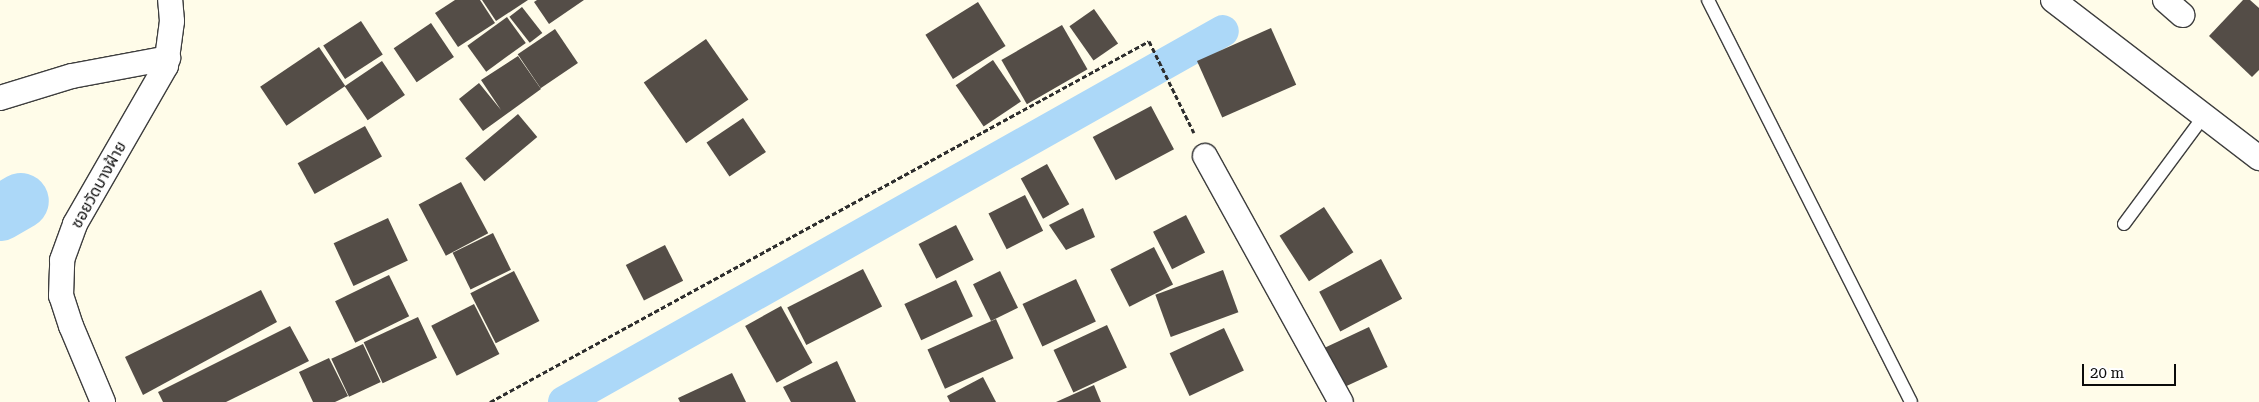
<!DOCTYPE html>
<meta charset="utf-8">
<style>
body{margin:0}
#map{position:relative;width:2259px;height:402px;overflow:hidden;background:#fffce9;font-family:"Roboto Serif","Noto Sans Thai",serif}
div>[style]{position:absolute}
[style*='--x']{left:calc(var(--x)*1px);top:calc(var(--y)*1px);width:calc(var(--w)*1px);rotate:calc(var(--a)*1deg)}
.canal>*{height:32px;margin:-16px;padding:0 16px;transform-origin:16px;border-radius:16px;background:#acd8f8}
.river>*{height:56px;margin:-28px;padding:0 28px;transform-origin:28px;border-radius:28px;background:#acd8f8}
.building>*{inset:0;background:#544d47;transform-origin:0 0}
.path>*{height:3px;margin-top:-1.5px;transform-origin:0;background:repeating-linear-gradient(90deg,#2d2d2d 0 5px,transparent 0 7.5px)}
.roads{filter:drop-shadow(1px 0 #3e3e3e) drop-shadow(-1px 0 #3e3e3e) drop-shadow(0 1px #3e3e3e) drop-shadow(0 -1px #3e3e3e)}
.lane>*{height:12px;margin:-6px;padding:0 6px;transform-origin:6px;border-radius:6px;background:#fff}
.street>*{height:24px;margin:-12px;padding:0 12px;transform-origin:12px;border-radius:12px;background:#fff}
span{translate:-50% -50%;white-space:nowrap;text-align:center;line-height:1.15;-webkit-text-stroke:5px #fff;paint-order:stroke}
.street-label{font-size:16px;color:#0b0b0b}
.scale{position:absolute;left:2082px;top:364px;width:94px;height:22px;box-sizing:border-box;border:2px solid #0b0b0b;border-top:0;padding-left:6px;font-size:15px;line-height:18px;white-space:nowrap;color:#0b0b0b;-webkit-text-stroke:4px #fff;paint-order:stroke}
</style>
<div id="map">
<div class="canal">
<i style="--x:564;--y:402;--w:756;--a:-29.38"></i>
</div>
<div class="river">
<i style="--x:0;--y:213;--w:24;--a:-30"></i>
</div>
<div class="building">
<i style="clip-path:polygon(455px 0,480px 0,495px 23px,458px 47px,435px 13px)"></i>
<i style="clip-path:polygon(482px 0,528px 0,496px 21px)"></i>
<i style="clip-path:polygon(537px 0,584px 0,549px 24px,534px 2px)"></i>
<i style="clip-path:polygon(2243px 0,2250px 0,2259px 8px,2259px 70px,2252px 77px,2209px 36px)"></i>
<i style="left:978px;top:2px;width:52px;height:62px;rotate:58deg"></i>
<i style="left:522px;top:7px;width:33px;height:16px;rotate:52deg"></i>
<i style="left:1094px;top:9px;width:42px;height:30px;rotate:55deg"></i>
<i style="left:507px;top:17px;width:32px;height:49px;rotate:54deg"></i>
<i style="left:361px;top:21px;width:40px;height:45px;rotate:57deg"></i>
<i style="left:431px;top:23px;width:41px;height:45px;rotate:56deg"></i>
<i style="left:1062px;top:25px;width:51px;height:70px;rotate:60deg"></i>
<i style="left:1271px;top:28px;width:62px;height:81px;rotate:66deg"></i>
<i style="left:555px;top:29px;width:41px;height:45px;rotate:56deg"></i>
<i style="left:706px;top:39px;width:74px;height:76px;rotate:55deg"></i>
<i style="left:319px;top:47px;width:47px;height:71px;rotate:56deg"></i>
<i style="clip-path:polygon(518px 56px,541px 89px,483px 131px,459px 99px,479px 83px,501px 110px,481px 80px)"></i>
<i style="left:993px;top:60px;width:50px;height:45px;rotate:56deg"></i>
<i style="left:382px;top:61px;width:41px;height:45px;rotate:56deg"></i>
<i style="left:1151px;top:106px;width:49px;height:66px;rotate:62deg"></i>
<i style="left:518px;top:114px;width:30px;height:69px;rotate:50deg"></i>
<i style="left:743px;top:118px;width:41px;height:44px;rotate:56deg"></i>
<i style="left:365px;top:126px;width:35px;height:77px;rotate:61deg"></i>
<i style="left:1047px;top:164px;width:46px;height:30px;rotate:61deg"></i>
<i style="left:461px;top:182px;width:58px;height:48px;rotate:62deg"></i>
<i style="left:1025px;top:195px;width:40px;height:41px;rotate:63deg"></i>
<i style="left:1324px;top:207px;width:54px;height:53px;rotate:57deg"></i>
<i style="clip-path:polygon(1083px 208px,1095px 237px,1066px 250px,1049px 225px)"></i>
<i style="left:1186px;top:215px;width:42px;height:37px;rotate:63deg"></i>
<i style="left:388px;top:218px;width:47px;height:60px;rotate:65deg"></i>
<i style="left:956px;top:225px;width:39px;height:42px;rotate:63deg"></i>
<i style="left:493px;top:233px;width:41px;height:45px;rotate:64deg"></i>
<i style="left:665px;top:245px;width:40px;height:44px;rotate:63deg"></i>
<i style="left:1154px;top:247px;width:42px;height:49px;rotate:63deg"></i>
<i style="left:1381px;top:259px;width:45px;height:70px;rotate:62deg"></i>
<i style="left:863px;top:269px;width:42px;height:85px;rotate:63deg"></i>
<i style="left:1223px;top:270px;width:45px;height:72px;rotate:70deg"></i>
<i style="left:514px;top:271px;width:56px;height:49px;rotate:63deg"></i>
<i style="left:1000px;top:271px;width:41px;height:30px;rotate:64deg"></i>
<i style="left:389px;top:275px;width:46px;height:60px;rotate:64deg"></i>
<i style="left:1076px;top:279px;width:47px;height:59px;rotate:65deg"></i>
<i style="left:956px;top:280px;width:40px;height:57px;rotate:65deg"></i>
<i style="clip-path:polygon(261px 290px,277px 322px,143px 395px,125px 357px)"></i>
<i style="left:474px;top:304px;width:56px;height:48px;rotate:63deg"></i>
<i style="left:781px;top:306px;width:65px;height:41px;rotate:61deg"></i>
<i style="left:418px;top:317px;width:45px;height:60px;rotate:65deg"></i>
<i style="left:996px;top:319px;width:43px;height:75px;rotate:66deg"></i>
<i style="left:1107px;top:325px;width:47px;height:59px;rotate:65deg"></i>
<i style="clip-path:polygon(290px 326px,309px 361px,226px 402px,163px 402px,158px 392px)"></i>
<i style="left:1369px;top:327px;width:44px;height:53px;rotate:65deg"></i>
<i style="left:1224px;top:328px;width:47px;height:60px;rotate:65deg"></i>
<i style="left:363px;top:344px;width:42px;height:35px;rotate:65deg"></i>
<i style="clip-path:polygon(329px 358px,348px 396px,335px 402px,313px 402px,299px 372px)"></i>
<i style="clip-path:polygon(837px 361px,856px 402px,791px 402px,783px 387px)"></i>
<i style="clip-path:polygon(732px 373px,746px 402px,680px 402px,678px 398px)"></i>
<i style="clip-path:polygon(983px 377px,996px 402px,950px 402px,947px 396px)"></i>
<i style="clip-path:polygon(1094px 385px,1101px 402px,1056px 402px)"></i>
</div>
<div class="path">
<i style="--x:490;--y:402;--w:751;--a:-28.71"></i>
<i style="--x:1149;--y:41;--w:102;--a:63.9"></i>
</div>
<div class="roads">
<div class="lane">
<i style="--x:1708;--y:0;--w:450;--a:63.2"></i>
<i style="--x:2124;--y:224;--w:134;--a:-53.5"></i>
</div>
<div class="street">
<i style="--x:2053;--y:0;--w:260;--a:37.5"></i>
<i style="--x:2165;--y:0;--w:23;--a:41"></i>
<i style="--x:0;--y:98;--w:75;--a:-17"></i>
<i style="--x:72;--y:76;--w:98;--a:-10.6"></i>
<i style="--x:1205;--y:156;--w:281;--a:61.1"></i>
<i style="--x:103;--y:402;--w:82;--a:-112.8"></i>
<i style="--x:71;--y:326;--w:32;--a:-108"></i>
<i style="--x:61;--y:296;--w:36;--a:-88"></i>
<i style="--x:62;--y:260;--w:38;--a:-70"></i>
<i style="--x:75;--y:224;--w:182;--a:-60.1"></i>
<i style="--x:166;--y:66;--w:45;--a:-82.4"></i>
<i style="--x:172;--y:21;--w:21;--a:-95"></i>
</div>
</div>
<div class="street-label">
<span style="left:99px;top:185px;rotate:-61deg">ซอยวัดบางฝ้าย</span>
</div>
<div class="scale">20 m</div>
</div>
